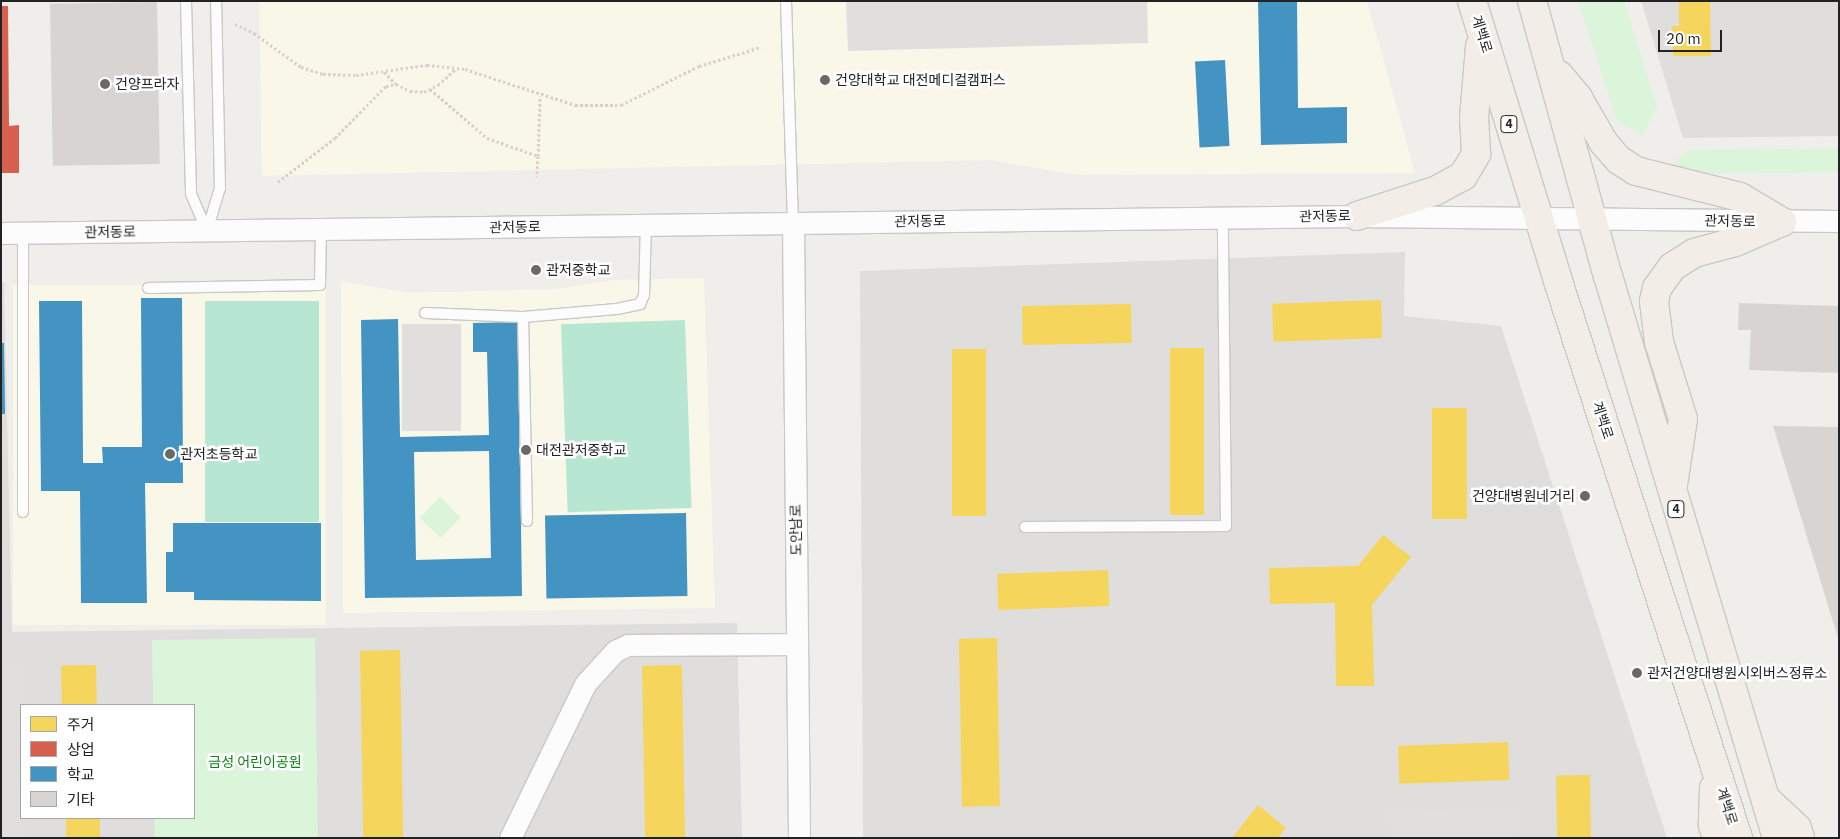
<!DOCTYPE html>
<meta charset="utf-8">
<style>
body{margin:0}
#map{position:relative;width:1840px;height:839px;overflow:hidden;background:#f0eeeb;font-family:"IBM Plex Sans","Noto Sans KR",sans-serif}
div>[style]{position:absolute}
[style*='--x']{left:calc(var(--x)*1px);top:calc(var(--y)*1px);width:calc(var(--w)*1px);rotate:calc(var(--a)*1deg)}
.residential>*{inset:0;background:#dfdedc}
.education>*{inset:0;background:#f8f7e8;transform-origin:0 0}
.park>*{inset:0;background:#daf5da;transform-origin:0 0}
.pitch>*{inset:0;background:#b7e6d2;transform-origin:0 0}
.parking>*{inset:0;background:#e0dfde;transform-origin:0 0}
.homes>*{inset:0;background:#f6d55c;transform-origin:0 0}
.shops>*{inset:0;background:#d6604d}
.schools>*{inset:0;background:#4393c3;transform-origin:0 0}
.building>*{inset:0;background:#d7d4d2;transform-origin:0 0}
.path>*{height:3px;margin-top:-1.5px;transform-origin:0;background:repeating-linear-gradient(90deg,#dccecd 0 2.5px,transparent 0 5px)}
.roads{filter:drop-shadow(1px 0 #c9c8c7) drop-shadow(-1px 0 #c9c8c7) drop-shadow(0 1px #c9c8c7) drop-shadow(0 -1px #c9c8c7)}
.lane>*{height:10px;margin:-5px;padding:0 5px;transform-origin:5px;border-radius:5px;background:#fdfcfc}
.street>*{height:21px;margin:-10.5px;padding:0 10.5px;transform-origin:10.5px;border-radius:10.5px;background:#fdfcfc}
.primary>*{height:28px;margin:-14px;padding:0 14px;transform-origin:14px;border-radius:14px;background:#f3ede7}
.dots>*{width:14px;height:14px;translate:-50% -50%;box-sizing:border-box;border:2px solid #fff;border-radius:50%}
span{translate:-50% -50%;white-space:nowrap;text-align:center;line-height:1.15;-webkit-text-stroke:5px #fff;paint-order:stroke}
.shield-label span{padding:1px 4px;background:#fff;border:1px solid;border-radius:4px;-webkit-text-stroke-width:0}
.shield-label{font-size:12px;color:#222;font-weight:700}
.street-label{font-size:14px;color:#222}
.poi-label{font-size:14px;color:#222}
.left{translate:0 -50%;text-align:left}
.right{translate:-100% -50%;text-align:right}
.park-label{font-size:14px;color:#0c8416}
.frame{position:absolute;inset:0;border:2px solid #222;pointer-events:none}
.legend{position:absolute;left:20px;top:704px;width:175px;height:115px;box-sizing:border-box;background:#fff;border:1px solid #a7a7a7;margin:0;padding:6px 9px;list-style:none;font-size:15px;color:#222}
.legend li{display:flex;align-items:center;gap:10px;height:25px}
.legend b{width:25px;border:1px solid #a7a7a7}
.scale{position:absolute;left:1658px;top:30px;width:64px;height:22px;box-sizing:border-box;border:2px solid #222;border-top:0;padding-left:6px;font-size:15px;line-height:18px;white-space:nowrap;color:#222;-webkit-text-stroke:4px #fff;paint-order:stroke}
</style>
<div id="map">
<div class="residential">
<i style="clip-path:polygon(1641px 1px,1839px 1px,1839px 136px,1683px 138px)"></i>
<i style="clip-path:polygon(1405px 252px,1404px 316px,1501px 326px,1667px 838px,863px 838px,860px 271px)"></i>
<i style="clip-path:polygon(evenodd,1px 282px,4px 282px,12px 632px,737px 623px,742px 838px,1px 838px,1px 282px,21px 705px,194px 705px,194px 818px,21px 818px,21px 705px)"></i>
</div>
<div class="education">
<i style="clip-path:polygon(259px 1px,1367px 1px,1415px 173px,1080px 175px,991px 160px,262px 176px)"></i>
<i style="clip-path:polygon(704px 278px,715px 608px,343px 613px,341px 281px,408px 293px,557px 289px,614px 280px)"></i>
<i style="left:13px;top:285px;width:313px;height:340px"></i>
</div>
<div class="park">
<i style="clip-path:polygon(1578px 1px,1624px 1px,1657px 106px,1643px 136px,1617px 121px)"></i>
<i style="clip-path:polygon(1839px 148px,1839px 172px,1679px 174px,1676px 160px,1688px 150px)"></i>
<i style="left:440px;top:497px;width:29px;height:29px;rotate:44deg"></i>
<i style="clip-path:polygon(315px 638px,318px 838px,155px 838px,154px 818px,194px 818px,194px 705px,153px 705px,152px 640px)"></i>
</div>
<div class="pitch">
<i style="left:319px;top:301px;width:221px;height:114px;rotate:90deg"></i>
<i style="left:685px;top:320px;width:188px;height:124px;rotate:88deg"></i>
</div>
<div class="parking">
<i style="clip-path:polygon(846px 1px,1147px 1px,1148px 43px,848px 51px)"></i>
<i style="left:402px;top:324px;width:59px;height:107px"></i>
<i style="clip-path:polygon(1px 663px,24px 663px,21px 818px,26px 818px,27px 838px,1px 838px)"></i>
<i style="left:1515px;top:807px;width:31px;height:126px;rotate:88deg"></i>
</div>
<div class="homes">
<i style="clip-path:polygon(1679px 1px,1710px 1px,1711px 56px,1673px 56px,1672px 26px,1679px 26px)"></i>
<i style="left:1381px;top:300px;width:38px;height:109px;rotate:88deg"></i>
<i style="left:1131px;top:304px;width:39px;height:109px;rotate:89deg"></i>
<i style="left:1170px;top:348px;width:34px;height:167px"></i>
<i style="left:952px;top:349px;width:34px;height:167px"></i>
<i style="left:1432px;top:408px;width:35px;height:111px"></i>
<i style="clip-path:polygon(1383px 535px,1411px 557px,1372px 605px,1374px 686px,1336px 686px,1335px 603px,1270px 604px,1269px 568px,1358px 566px)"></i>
<i style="left:1108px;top:570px;width:36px;height:111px;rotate:88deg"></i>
<i style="left:997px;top:638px;width:168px;height:38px;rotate:89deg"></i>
<i style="left:400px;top:650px;width:188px;height:40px;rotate:89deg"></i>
<i style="left:96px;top:665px;width:40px;height:35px;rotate:89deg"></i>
<i style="left:682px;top:665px;width:173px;height:40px;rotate:89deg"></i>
<i style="left:1508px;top:742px;width:38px;height:110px;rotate:88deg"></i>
<i style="left:1590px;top:775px;width:63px;height:34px;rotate:89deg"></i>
<i style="clip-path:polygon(1258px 805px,1286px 828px,1278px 838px,1232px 838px)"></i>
<i style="left:66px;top:818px;width:34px;height:20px"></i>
</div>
<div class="shops">
<i style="clip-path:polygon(1px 6px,8px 6px,9px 126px,19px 125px,19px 173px,1px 173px)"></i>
</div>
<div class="schools">
<i style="clip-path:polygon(1258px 1px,1297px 1px,1298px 108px,1347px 107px,1347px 143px,1261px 145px)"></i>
<i style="left:1225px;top:60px;width:86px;height:30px;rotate:87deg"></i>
<i style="clip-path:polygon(141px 298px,182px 298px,183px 483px,145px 483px,147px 603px,81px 603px,80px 491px,41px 491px,39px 301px,82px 301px,83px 463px,103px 463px,102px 447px,142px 447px)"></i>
<i style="clip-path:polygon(evenodd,398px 319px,400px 437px,489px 435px,487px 352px,473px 352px,473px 323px,518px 322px,522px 596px,365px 598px,361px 320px,398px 319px,489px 451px,491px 558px,416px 560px,414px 452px,489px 451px)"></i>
<i style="clip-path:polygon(1px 343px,4px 343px,5px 414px,1px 414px)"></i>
<i style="left:686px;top:513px;width:83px;height:141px;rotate:89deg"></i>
<i style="clip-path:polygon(173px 523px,321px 523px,321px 601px,194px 600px,194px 592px,166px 592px,166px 552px,173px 552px)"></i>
</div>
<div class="building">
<i style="left:157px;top:2px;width:162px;height:107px;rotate:89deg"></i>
<i style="clip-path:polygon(1739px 303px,1839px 306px,1839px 373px,1749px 370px,1751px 330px,1738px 330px)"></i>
<i style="clip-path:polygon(1773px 426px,1839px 427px,1839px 638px,1838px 638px)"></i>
</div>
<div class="path">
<i style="--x:235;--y:24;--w:21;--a:25"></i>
<i style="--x:254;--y:33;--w:58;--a:35.9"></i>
<i style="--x:301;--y:67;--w:23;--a:18"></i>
<i style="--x:323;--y:74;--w:33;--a:2"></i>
<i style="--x:356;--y:75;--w:72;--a:-8"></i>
<i style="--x:427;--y:65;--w:38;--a:6"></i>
<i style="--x:465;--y:69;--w:116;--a:18.1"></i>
<i style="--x:575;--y:105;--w:46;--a:0"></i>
<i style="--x:621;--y:105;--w:87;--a:-26.6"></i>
<i style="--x:699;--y:66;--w:65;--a:-17"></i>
<i style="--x:384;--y:72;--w:17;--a:45"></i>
<i style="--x:396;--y:84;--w:16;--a:27"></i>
<i style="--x:410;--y:91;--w:14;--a:4"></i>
<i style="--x:424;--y:92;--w:16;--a:-27"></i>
<i style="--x:438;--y:85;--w:24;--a:-42"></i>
<i style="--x:430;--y:89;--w:75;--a:40.7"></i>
<i style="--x:487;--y:138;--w:54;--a:19.4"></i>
<i style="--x:538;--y:156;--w:21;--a:93"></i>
<i style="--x:538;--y:156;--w:60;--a:-88.1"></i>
<i style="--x:278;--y:182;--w:72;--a:-37.7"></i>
<i style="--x:335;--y:138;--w:73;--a:-45.6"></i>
<i style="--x:386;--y:86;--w:10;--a:-11"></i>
</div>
<div class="roads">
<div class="lane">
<i style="--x:186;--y:1;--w:193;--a:88.5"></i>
<i style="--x:191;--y:194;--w:40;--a:66.6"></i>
<i style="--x:786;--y:1;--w:222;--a:88.2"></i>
<i style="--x:207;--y:231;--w:45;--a:-73.2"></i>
<i style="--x:220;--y:188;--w:187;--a:-91.2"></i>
<i style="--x:148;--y:288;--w:172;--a:-1"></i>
<i style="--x:320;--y:285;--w:56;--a:-89"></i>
<i style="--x:425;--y:313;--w:98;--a:2.3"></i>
<i style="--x:23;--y:512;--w:279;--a:-90"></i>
<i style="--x:527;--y:521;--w:204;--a:-91.1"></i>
<i style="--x:523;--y:317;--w:94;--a:-4.9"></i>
<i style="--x:617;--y:309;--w:24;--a:-12"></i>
<i style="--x:640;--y:304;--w:10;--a:-66"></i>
<i style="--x:644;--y:295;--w:70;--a:-88.4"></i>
<i style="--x:1025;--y:527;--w:201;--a:-0.3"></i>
<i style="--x:1226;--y:526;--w:308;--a:-90.6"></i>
</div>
<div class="street">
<i style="--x:793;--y:223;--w:615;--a:89.44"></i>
<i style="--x:1;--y:233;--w:1356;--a:-0.72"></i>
<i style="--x:1357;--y:216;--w:482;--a:0.6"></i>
<i style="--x:510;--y:838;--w:171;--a:-64"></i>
<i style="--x:585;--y:684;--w:45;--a:-47.7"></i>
<i style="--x:615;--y:651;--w:14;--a:-25"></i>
<i style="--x:628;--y:645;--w:169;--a:-0.3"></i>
</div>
<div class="primary">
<i style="--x:1472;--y:1;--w:293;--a:72.9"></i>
<i style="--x:1558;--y:281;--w:585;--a:72.09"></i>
<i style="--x:1532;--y:1;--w:285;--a:74.6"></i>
<i style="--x:1608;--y:276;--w:587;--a:73.26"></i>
<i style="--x:1559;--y:75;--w:30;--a:50"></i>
<i style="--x:1578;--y:98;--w:52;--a:60"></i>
<i style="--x:1604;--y:143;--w:23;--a:49"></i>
<i style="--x:1619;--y:160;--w:20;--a:33"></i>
<i style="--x:1636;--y:171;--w:107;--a:14"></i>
<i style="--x:1740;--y:197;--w:49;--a:30.8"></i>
<i style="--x:1357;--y:216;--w:82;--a:-17.8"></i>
<i style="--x:1435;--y:191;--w:32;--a:-28"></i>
<i style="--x:1463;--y:176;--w:26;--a:-59"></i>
<i style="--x:1476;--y:154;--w:36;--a:-93"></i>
<i style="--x:1474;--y:118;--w:72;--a:-85.2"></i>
<i style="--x:1673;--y:485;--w:67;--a:-81.4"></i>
<i style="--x:1683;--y:419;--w:81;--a:-107.3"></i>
<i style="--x:1659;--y:342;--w:41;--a:-97"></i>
<i style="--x:1654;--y:301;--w:13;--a:-77"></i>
<i style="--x:1657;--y:288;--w:26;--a:-54"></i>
<i style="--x:1672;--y:267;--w:26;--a:-32"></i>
<i style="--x:1694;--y:253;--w:42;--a:-15"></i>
<i style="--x:1735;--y:242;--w:51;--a:-23.1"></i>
<i style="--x:1714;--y:788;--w:37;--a:92"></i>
<i style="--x:1713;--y:825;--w:14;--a:73"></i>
<i style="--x:1767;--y:800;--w:41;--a:43"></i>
<i style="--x:1797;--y:828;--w:10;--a:73"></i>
</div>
</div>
<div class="dots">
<i style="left:825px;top:80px;background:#6a6968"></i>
<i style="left:105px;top:84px;background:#6a6968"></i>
<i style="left:536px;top:270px;background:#6a6968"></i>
<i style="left:526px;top:450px;background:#6a6968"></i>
<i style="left:170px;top:454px;background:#6a6968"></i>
<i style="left:1585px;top:496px;background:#6a6968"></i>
<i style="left:1637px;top:673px;background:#6a6968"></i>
</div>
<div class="shield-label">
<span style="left:1509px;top:124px">4</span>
<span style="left:1676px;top:509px">4</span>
</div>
<div class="street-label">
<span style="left:1482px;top:34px;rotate:73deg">계백로</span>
<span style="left:1325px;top:216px;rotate:-1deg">관저동로</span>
<span style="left:920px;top:221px;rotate:-1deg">관저동로</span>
<span style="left:1730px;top:221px;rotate:1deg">관저동로</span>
<span style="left:515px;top:227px;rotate:-1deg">관저동로</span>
<span style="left:110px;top:232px;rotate:-1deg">관저동로</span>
<span style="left:1603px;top:420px;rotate:72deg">계백로</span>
<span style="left:796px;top:530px;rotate:-91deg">도안남로</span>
<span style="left:1727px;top:806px;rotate:72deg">계백로</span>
</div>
<div class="poi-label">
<span class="left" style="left:835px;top:80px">건양대학교 대전메디컬캠퍼스</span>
<span class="left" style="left:115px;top:84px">건양프라자</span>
<span class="left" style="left:546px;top:270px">관저중학교</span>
<span class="left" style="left:536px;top:450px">대전관저중학교</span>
<span class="left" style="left:180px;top:454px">관저초등학교</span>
<span class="right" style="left:1575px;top:496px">건양대병원네거리</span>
<span class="left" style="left:1647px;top:673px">관저건양대병원시외버스정류소</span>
</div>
<div class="park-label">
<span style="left:255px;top:762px">금성 어린이공원</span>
</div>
<div class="frame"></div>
<ul class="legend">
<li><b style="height:14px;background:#f6d55c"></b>주거</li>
<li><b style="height:14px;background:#d6604d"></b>상업</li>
<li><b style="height:14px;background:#4393c3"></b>학교</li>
<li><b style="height:14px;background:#d7d4d2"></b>기타</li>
</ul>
<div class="scale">20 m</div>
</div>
